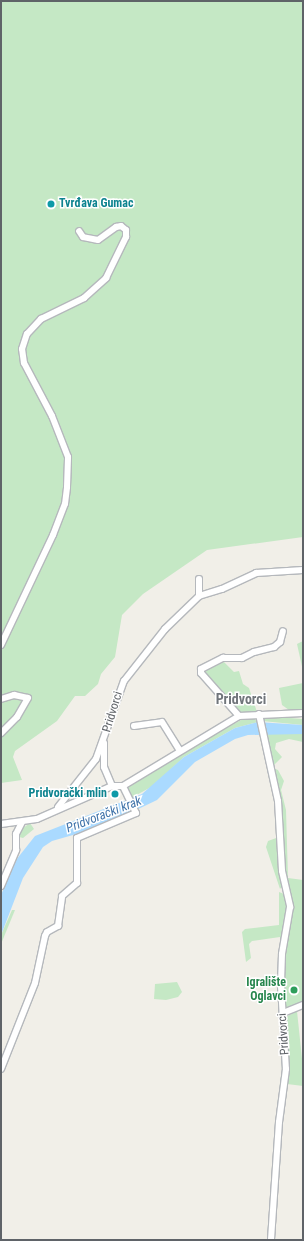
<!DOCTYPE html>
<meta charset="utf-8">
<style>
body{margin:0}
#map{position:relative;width:304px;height:1241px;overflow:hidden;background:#f1efe8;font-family:"Roboto Condensed",sans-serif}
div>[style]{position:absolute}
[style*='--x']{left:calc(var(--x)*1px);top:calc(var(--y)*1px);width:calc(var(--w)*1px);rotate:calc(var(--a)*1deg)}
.green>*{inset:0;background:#c5e8c5}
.water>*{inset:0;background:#aadaff}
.roads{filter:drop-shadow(1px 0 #b5b8bc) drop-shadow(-1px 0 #b5b8bc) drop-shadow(0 1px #b5b8bc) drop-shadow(0 -1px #b5b8bc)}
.street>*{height:6px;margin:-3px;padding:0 3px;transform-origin:3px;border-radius:3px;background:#fff}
.dots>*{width:11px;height:11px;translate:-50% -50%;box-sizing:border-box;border:2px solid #fff;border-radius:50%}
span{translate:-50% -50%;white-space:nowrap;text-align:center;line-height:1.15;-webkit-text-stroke:3px #fff;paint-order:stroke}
.culture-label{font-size:12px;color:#0d838f;font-weight:700}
.left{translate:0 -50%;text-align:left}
.right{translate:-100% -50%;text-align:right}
.street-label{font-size:12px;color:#5f6368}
.leisure-label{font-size:12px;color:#27864d;font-weight:700}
.water-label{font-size:13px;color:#4174aa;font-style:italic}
.quarter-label{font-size:14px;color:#70757a;font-weight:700}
.frame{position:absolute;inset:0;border:2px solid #5f6368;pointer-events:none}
</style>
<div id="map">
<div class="green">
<i style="clip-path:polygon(1px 1px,303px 1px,303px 537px,207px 550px,143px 594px,122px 615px,115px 657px,101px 674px,98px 684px,85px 696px,75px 696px,57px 721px,15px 751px,13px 757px,22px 780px,1px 783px)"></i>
<i style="clip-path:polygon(303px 641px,303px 671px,297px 644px)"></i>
<i style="clip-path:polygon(224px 662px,234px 672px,239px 671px,243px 684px,249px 688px,257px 712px,237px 712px,204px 671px)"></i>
<i style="clip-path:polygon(303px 683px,303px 710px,289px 710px,282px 705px,279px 688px)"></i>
<i style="clip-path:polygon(263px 716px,303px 719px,303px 725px,262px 721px)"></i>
<i style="clip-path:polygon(252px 717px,258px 722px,235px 728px,184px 757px,153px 786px,131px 798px,127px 787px,129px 781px,243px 719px)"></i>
<i style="clip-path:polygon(265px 734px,303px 734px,303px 742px,289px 739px,276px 743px,275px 749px,282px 757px,273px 766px)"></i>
<i style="clip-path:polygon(273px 768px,278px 770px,284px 781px,281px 790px,286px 810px,288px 878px,303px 880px,303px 1004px,292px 1008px,284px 1007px,283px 967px,292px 910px,285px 873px,281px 802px)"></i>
<i style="clip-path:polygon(30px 823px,34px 829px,23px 838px,19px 837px,19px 831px)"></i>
<i style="clip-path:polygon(279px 837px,283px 885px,280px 889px,266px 847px,268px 841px)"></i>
<i style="clip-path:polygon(279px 892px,284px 894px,288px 902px,285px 932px,280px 943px,280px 937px,252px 941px,249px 944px,251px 958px,246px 962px,242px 932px,245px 929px,279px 925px)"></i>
<i style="clip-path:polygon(12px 910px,15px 910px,1px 944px,1px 935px)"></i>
<i style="clip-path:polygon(177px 982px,182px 992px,178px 997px,166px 1000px,154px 999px,155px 984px)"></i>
<i style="clip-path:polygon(297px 1011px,303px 1068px,303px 1086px,287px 1084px,284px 1018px)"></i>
</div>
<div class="water">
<i style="clip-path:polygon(258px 722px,303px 725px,303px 734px,248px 735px,235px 739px,195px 762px,157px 800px,130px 813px,80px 833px,52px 841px,43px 847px,23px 878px,1px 935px,1px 895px,16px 860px,35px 836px,142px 794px,184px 757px,235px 728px)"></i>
</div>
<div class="roads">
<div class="street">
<i style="--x:199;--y:596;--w:24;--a:-17"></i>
<i style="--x:222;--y:589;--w:38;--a:-25"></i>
<i style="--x:256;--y:573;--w:47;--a:-3.7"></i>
<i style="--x:1;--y:645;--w:122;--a:-64.7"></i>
<i style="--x:53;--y:535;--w:33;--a:-69"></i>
<i style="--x:65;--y:504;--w:17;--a:-83"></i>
<i style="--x:67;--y:487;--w:30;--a:-88"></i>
<i style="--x:68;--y:457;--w:44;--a:-111.3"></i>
<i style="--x:52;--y:416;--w:60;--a:-117.8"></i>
<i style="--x:24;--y:363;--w:14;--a:-98"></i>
<i style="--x:22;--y:349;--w:16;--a:-72"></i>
<i style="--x:27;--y:334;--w:21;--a:-47"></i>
<i style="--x:41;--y:319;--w:48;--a:-26"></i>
<i style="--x:84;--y:298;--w:30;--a:-42"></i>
<i style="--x:106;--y:278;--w:46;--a:-64"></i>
<i style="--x:126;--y:237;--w:7;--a:-90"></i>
<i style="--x:126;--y:230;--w:6;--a:-141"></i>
<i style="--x:121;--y:226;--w:5;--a:169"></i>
<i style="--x:116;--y:227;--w:22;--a:144"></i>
<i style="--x:98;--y:240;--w:15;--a:-169"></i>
<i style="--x:83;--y:237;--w:7;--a:-124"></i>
<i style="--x:1;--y:699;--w:14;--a:-17"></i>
<i style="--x:14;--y:695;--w:14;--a:12"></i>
<i style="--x:28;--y:698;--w:22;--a:120"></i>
<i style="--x:17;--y:717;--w:23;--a:135"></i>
<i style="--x:259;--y:714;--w:89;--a:77.7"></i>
<i style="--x:278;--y:801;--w:70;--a:86.7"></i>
<i style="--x:282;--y:871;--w:37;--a:77"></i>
<i style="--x:290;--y:907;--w:48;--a:99.7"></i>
<i style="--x:282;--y:954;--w:32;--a:92"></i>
<i style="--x:281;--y:986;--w:83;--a:86.6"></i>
<i style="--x:286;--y:1069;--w:53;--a:97.5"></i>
<i style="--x:279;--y:1122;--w:118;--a:93.9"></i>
<i style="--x:239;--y:716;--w:57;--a:-131.5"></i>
<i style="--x:201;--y:673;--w:4;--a:-90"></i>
<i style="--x:201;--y:669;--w:25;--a:-27"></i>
<i style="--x:223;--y:658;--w:19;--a:0"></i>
<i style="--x:242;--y:658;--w:13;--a:-27"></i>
<i style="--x:254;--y:652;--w:21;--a:-14"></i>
<i style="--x:274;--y:647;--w:8;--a:-40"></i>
<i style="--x:280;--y:642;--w:11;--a:-75"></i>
<i style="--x:134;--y:726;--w:28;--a:-8"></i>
<i style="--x:162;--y:722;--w:34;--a:58"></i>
<i style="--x:104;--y:743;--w:24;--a:90"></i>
<i style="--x:104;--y:767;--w:21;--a:67"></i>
<i style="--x:58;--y:807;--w:61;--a:-51.6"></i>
<i style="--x:96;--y:759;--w:83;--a:-70.3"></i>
<i style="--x:124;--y:681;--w:66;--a:-51.7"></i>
<i style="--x:165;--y:629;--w:47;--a:-44.1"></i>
<i style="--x:199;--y:596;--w:17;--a:-90"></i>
<i style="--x:1;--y:824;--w:36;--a:-8"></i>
<i style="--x:37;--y:819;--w:82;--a:-23.7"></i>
<i style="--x:112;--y:786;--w:11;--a:0"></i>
<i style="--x:123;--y:786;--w:135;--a:-31.1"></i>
<i style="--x:239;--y:716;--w:64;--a:-2.7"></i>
<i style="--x:1;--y:886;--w:39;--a:-67"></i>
<i style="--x:16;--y:850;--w:16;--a:-90"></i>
<i style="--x:16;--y:834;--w:13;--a:-63"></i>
<i style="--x:283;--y:1013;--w:22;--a:-22"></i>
<i style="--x:1;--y:1069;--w:92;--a:-68.4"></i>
<i style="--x:35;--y:983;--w:48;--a:-78"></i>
<i style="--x:45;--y:936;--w:4;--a:-63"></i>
<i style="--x:47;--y:932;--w:13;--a:-29"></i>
<i style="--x:58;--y:926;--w:30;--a:-82"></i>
<i style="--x:62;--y:896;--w:20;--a:-41"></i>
<i style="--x:77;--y:883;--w:45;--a:-90"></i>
<i style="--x:77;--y:838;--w:64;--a:-23"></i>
<i style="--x:136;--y:813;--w:30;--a:-116"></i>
</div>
</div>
<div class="dots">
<i style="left:51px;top:204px;background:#0f9aa8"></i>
<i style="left:115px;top:794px;background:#0f9aa8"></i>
<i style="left:294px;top:990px;background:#2e9e5b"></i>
</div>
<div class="culture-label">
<span class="left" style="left:59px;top:204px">Tvrđava Gumac</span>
<span class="right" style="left:107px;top:794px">Pridvorački mlin</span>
</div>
<div class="street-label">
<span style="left:113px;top:712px;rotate:-73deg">Pridvorci</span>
<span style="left:284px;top:1034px;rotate:-94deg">Pridvorci</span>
</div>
<div class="leisure-label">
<span class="right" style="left:286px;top:990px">Igralište<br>Oglavci</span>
</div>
<div class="water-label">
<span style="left:104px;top:815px;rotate:-21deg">Pridvorački krak</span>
</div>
<div class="quarter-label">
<span style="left:241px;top:699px">Pridvorci</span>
</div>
<div class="frame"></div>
</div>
